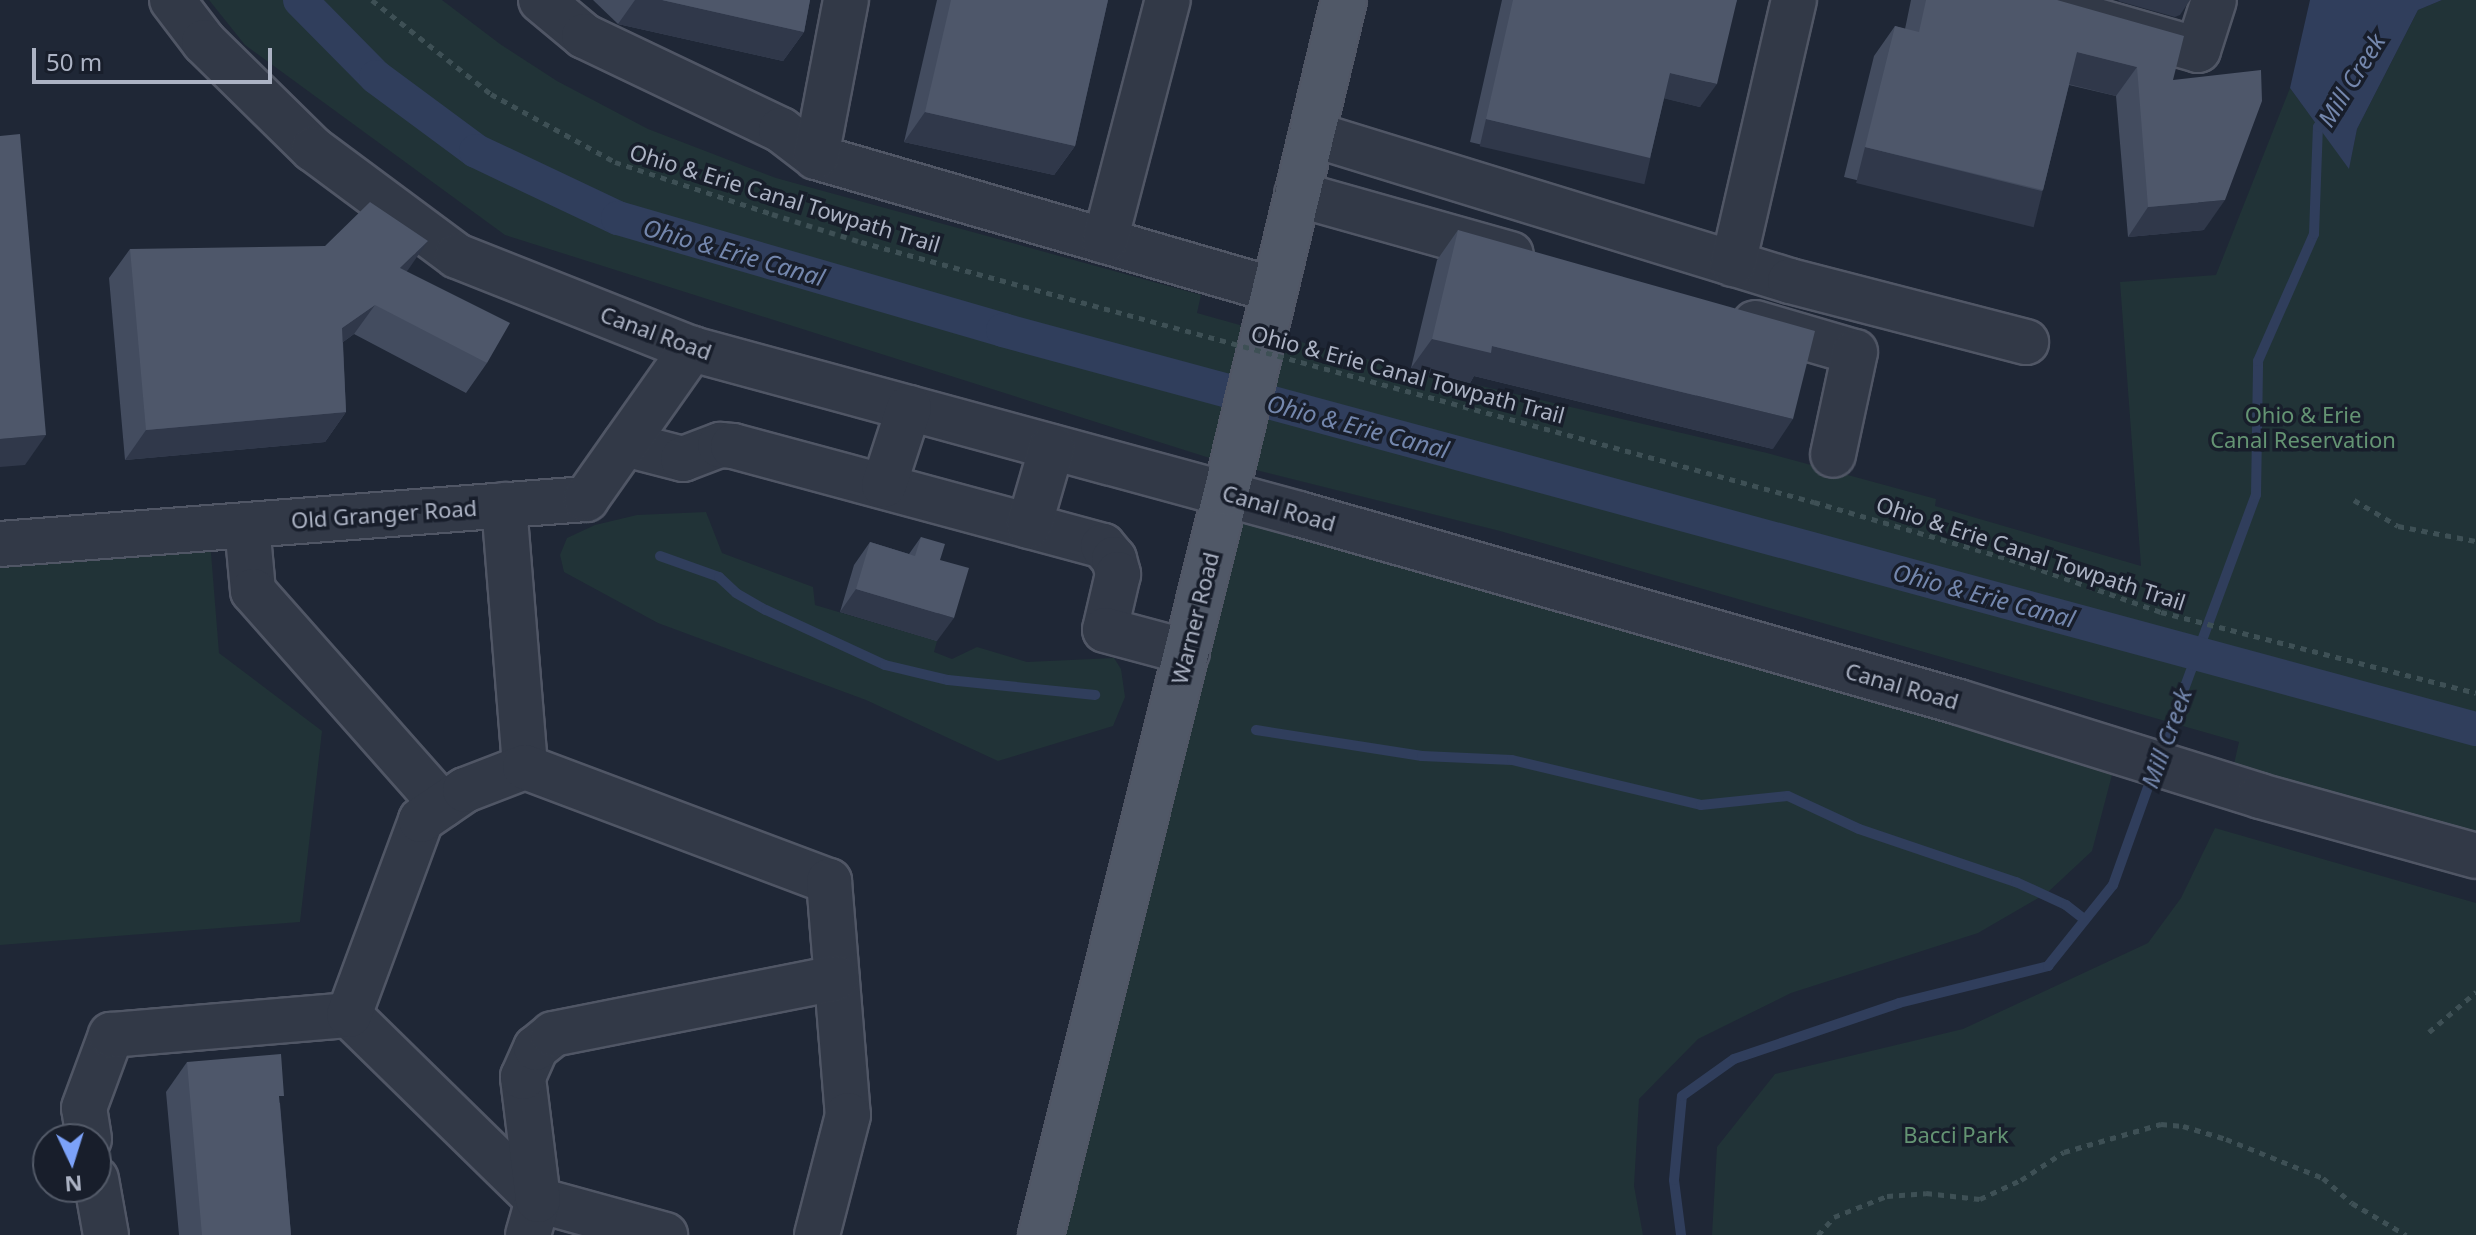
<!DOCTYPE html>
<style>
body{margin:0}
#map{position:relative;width:2476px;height:1235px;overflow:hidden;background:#1f2736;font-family:"Noto Sans",sans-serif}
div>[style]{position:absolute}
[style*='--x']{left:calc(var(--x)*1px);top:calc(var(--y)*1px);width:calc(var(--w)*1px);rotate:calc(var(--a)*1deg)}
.green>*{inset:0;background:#213337}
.water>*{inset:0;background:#303e5c}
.stream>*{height:10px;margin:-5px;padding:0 5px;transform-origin:5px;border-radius:5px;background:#303e5c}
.canal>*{height:34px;margin:-17px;padding:0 17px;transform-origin:17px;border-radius:17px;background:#303e5c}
.path>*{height:5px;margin-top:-2.5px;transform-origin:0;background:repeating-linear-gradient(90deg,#3e5055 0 6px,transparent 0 12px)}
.roads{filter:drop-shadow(2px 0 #505665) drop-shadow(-2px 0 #505665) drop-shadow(0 2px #505665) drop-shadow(0 -2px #505665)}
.minor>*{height:44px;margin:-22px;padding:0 22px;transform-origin:22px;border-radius:22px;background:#323947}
.major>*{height:44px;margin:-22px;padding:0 22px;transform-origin:22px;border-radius:22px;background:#505867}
.path-bridge>*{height:5px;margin-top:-2.5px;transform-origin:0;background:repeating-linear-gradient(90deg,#3e5055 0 6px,transparent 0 12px)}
.wall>*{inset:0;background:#434c5f}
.shaded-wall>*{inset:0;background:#30384a;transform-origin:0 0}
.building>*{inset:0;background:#4e576a}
span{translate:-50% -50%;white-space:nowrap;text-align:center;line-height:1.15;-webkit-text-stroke:7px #181e2b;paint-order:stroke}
.street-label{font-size:22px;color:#acb3c4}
.park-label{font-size:22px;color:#649473}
.water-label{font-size:24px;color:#7487ad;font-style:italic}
.north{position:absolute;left:32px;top:1123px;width:80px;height:80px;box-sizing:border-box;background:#181e2b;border:2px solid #535a68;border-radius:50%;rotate:176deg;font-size:22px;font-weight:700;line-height:32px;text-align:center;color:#acb3c4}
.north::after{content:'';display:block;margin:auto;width:28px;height:36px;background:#7ca2f9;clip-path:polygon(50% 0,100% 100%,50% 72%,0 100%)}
.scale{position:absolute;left:32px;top:48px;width:240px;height:36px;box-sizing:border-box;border:4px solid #acb3c4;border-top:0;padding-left:10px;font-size:24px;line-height:28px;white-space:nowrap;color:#acb3c4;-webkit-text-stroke:6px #181e2b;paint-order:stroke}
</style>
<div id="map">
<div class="green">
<i style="clip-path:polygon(209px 0,442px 0,500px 44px,557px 81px,648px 129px,776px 178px,1201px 295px,1197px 313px,1337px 352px,1767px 453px,1936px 499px,1935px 506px,2141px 566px,2120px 282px,2216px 275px,2290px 88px,2349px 168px,2357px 129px,2418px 10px,2442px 0,2476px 0,2476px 856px,2229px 786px,2239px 742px,1500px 531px,1216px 460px,505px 235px,245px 45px)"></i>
<i style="clip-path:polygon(1226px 493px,2118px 752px,2092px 851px,2047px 893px,1978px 933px,1791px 993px,1698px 1039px,1639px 1099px,1634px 1186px,1643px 1235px,1041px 1235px)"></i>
<i style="clip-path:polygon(706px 512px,722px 553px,813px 587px,815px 605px,937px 641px,934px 652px,952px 659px,977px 647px,1027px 662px,1114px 658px,1121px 669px,1125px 697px,1113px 726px,998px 761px,866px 700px,658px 623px,564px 572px,560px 555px,567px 538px,595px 525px,637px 515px)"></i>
<i style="clip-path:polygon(209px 528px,219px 653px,322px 731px,300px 922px,0 945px,0 544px)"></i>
<i style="clip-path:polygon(2215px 828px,2476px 903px,2476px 1235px,1712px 1235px,1717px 1147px,1775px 1074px,1963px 1029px,2148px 943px,2181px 898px)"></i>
</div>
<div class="water">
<i style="clip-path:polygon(2310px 0,2442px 0,2418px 10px,2357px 129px,2349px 169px,2290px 88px)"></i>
</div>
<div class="stream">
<i style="--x:660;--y:556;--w:63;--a:19.6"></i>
<i style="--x:719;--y:577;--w:23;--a:43"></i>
<i style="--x:736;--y:593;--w:34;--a:30"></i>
<i style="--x:766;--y:610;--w:131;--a:24.8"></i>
<i style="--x:885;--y:665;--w:65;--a:13.4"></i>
<i style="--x:948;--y:680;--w:148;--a:5.8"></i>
<i style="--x:1256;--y:730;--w:168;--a:8.9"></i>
<i style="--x:1422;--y:756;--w:90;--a:2.5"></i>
<i style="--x:1512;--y:760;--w:194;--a:13.4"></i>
<i style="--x:1701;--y:805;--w:87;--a:-5.9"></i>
<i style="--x:1788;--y:796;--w:78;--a:24.9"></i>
<i style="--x:1859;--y:829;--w:166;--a:18.7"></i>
<i style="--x:2016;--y:882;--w:55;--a:24.7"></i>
<i style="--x:2066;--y:905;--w:24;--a:38"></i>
<i style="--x:2160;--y:754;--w:276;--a:-69.7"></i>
<i style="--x:2256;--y:495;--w:134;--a:-89.1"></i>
<i style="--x:2258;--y:361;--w:139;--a:-66.2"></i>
<i style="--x:2314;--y:234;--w:107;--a:-87.9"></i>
<i style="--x:2318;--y:127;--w:12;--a:-59"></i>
<i style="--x:1681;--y:1235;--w:55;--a:-97.3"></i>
<i style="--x:1674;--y:1180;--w:84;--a:-84.6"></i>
<i style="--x:1682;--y:1096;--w:64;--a:-35.4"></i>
<i style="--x:1734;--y:1059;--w:174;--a:-18.7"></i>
<i style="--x:1899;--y:1003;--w:154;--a:-13.9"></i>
<i style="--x:2048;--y:966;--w:104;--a:-51.3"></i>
<i style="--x:2113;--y:885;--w:119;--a:-70.3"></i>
</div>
<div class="canal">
<i style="--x:300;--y:0;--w:108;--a:45.4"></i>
<i style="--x:376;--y:77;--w:124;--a:36.5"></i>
<i style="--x:476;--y:151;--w:157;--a:25.3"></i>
<i style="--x:618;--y:218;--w:401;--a:16.2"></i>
<i style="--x:1003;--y:330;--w:1526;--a:15.16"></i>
</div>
<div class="path">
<i style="--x:372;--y:0;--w:152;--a:38.3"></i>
<i style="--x:491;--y:94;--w:141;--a:28.7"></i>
<i style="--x:615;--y:162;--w:165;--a:18.3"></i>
<i style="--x:2354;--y:500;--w:51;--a:30.6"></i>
<i style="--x:2398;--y:526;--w:79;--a:10.9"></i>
<i style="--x:1814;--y:502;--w:214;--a:16.3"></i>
<i style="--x:2019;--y:562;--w:151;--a:19.4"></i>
<i style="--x:2161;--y:612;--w:325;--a:14.4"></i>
<i style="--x:2429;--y:1032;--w:62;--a:-40.4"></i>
<i style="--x:1818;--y:1235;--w:24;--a:-48"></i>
<i style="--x:1834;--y:1217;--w:57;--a:-21.6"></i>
<i style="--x:1887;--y:1196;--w:39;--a:-4"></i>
<i style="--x:1926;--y:1193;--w:54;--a:6.3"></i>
<i style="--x:1980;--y:1199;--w:45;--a:-24.9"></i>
<i style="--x:2021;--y:1180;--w:51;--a:-33.1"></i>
<i style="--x:2064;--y:1152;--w:101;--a:-16.1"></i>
<i style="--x:2161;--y:1124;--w:22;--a:5"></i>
<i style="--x:2183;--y:1126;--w:45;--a:16.8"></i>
<i style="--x:2226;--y:1139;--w:105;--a:21.9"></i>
<i style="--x:2323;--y:1178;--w:38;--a:41"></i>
<i style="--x:2352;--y:1203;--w:63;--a:30.7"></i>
</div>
<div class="roads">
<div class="minor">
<i style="--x:172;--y:0;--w:53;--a:52.7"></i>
<i style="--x:204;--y:42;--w:153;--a:44.5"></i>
<i style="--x:313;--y:149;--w:179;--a:36.6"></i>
<i style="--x:457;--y:256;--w:253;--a:21.6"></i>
<i style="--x:692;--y:349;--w:629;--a:15.21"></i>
<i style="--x:1299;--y:514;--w:686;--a:15.9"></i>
<i style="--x:1959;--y:702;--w:315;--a:17.3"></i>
<i style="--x:2260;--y:796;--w:224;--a:15.5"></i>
<i style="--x:541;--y:0;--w:56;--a:39.9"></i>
<i style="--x:584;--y:36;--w:218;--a:25.5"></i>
<i style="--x:781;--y:130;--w:44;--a:37.6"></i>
<i style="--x:816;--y:157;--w:477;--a:16.2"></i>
<i style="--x:2023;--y:0;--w:182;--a:15.9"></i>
<i style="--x:2198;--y:50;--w:52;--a:-72.3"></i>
<i style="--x:1312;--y:134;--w:500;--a:17.09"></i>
<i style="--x:1790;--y:281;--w:244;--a:14.5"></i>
<i style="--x:816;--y:157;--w:160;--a:-79.2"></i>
<i style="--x:1297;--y:194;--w:222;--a:15.7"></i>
<i style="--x:1105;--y:241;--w:249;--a:-75.4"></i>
<i style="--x:1733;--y:264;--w:271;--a:-77"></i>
<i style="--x:1755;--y:323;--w:104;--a:16.2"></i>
<i style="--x:1855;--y:352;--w:105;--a:102.1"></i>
<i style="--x:625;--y:444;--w:60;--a:14.5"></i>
<i style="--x:683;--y:459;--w:40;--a:-21"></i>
<i style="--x:720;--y:445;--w:13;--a:4"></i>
<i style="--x:733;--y:446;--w:383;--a:15.1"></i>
<i style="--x:1103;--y:546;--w:17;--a:50"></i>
<i style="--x:1114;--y:559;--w:16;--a:75"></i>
<i style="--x:1118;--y:574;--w:57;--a:103.1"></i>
<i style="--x:1105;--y:630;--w:85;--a:15"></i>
<i style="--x:884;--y:485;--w:81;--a:-72"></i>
<i style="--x:504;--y:505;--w:263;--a:85.4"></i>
<i style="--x:247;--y:525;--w:66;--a:84.8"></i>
<i style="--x:253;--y:591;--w:286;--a:48.5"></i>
<i style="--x:1029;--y:526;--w:82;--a:-73.8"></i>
<i style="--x:0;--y:544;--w:588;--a:-4.39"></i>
<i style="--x:586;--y:499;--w:184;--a:-54.8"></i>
<i style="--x:349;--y:1015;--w:264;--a:44.4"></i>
<i style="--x:538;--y:1200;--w:132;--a:15.4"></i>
<i style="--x:89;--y:1139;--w:31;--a:-99"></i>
<i style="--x:84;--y:1108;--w:78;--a:-69.7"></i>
<i style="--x:111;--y:1035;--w:239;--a:-4.8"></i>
<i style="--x:349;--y:1015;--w:208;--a:-69.7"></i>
<i style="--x:421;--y:820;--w:53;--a:-34.3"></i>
<i style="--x:465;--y:790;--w:64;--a:-21"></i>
<i style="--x:525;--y:767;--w:325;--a:20.6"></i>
<i style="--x:829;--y:881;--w:235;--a:85.4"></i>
<i style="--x:848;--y:1115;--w:124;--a:104.5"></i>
<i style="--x:96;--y:1179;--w:57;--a:79.9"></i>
<i style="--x:528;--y:1235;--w:36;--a:-74"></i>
<i style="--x:538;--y:1200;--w:124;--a:-97"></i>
<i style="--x:523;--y:1077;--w:32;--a:-66"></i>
<i style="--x:536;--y:1048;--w:22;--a:-39"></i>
<i style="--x:553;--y:1034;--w:289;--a:-11.2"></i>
</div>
<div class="major">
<i style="--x:1041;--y:1235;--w:765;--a:-76"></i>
<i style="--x:1226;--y:493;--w:507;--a:-76.54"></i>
</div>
</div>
<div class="path-bridge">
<i style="--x:772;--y:214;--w:93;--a:17.5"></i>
<i style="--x:861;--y:242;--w:988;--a:15.26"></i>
</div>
<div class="wall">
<i style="clip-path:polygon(593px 0,810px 0,804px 32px,783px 61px,618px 24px)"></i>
<i style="clip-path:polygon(937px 0,1108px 0,1075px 146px,1054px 175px,904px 142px)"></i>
<i style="clip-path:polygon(1502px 0,1737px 0,1700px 107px,1664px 98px,1650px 158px,1633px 181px,1470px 142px)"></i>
<i style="clip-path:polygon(1911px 0,2057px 0,2173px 80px,2204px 230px,2128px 237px,2116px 96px,2069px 85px,2043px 190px,2022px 220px,1844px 177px,1874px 56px,1895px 26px,1905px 29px)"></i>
<i style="clip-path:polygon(1458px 230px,1773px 449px,1474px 376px,1470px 383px,1411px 368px,1437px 260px)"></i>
<i style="clip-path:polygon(130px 249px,406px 271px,487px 363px,466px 393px,354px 334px,343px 342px,346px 412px,325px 442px,125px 460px,109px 278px)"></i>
<i style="clip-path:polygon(921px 537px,940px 560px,937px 641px,840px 612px,854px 565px,870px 542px,909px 554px)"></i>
<i style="clip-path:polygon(187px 1062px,280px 1103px,291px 1235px,179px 1235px,166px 1092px)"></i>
</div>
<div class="shaded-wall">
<i style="clip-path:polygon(635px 0,662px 0,804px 32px,783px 61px,618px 24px)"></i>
<i style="clip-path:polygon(2119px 0,2190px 0,2180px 15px,2175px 17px,2118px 1px)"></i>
<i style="clip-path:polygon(2077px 52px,2137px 67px,2116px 96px,2056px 81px)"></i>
<i style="clip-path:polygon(1670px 73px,1717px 84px,1700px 107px,1654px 96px)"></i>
<i style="clip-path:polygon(925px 112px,1075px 146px,1054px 175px,904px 142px)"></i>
<i style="left:1486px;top:119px;width:169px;height:28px;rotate:13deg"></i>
<i style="left:1865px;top:147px;width:183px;height:37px;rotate:14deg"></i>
<i style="clip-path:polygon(2225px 200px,2204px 230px,2128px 237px,2148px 207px)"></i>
<i style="clip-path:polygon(428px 241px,408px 270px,379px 298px,400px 268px)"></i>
<i style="clip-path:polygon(375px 305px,354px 334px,321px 358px,342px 328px)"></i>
<i style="clip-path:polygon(1432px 339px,1492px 346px,1793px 419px,1773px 449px,1474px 376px,1470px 383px,1411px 368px)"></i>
<i style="clip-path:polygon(346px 412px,325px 442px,125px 460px,146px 430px)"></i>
<i style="clip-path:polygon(46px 435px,25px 465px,0 467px,0 439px)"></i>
<i style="clip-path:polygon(856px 589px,954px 618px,937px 641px,840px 612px)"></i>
</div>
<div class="building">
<i style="clip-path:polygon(662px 0,810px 0,804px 32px)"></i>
<i style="clip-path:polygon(951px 0,1108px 0,1075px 146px,925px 112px)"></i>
<i style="clip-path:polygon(1513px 0,1737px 0,1717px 84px,1670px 73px,1650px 158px,1486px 119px)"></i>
<i style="clip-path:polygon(1926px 0,2057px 0,2184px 36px,2173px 80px,2261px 70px,2262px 101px,2225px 200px,2148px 207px,2137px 67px,2077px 52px,2043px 190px,1865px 147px,1895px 26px,1919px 32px)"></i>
<i style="clip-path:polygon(20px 134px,46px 435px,0 439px,0 136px)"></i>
<i style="clip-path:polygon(370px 202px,428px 241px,400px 268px,510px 323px,487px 363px,375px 305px,342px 328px,346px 412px,146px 430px,130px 249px,325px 246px)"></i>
<i style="clip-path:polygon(1458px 230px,1815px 331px,1793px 419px,1492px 346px,1491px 353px,1432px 339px)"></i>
<i style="clip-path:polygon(921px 537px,945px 544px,940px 560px,969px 568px,954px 618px,856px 589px,870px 542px,915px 556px)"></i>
<i style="clip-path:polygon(281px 1054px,284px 1096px,279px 1096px,291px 1235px,202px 1235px,187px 1062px)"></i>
</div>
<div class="street-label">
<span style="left:785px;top:198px;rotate:17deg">Ohio &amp; Erie Canal Towpath Trail</span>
<span style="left:656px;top:333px;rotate:20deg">Canal Road</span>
<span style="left:1408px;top:374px;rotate:15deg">Ohio &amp; Erie Canal Towpath Trail</span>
<span style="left:1279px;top:508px;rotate:16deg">Canal Road</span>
<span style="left:384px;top:514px;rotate:-4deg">Old Granger Road</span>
<span style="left:2031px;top:553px;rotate:18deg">Ohio &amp; Erie Canal Towpath Trail</span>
<span style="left:1195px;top:618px;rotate:-76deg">Warner Road</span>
<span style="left:1902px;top:686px;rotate:16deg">Canal Road</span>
</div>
<div class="park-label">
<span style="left:2303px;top:427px">Ohio &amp; Erie<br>Canal Reservation</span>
<span style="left:1956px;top:1135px">Bacci Park</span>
</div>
<div class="water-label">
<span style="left:2351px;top:80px;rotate:-58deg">Mill Creek</span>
<span style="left:734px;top:252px;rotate:16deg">Ohio &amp; Erie Canal</span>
<span style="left:1358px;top:426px;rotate:15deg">Ohio &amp; Erie Canal</span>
<span style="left:1984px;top:595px;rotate:15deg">Ohio &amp; Erie Canal</span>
<span style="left:2166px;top:738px;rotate:-70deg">Mill Creek</span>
</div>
<div class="north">N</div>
<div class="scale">50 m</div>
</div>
